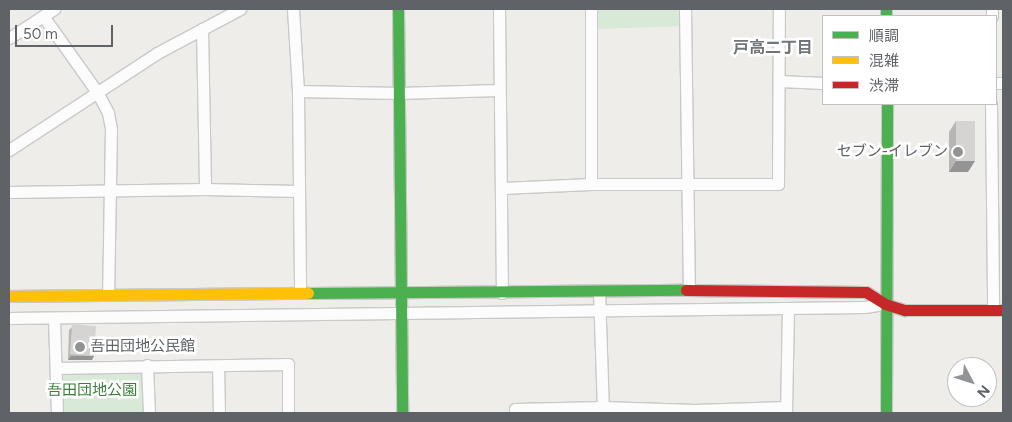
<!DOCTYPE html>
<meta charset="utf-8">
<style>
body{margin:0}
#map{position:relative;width:1012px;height:422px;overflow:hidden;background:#eeedea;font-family:Figtree,"Noto Sans JP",sans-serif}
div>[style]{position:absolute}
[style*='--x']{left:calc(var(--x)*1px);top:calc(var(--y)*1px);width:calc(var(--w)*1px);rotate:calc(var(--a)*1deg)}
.green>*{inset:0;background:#d9e9d7;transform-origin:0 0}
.roads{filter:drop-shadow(1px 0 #c9c9c9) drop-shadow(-1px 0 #c9c9c9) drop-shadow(0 1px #c9c9c9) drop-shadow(0 -1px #c9c9c9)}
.street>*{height:11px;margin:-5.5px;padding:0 5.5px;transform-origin:5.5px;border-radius:5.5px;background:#fcfcfc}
.fast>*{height:11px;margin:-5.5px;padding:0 5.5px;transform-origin:5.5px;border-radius:5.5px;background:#4caf50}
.slow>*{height:11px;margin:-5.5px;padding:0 5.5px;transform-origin:5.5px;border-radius:5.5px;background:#ffc107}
.jam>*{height:11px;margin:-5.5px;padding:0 5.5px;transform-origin:5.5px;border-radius:5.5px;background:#c62828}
.wall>*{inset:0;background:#b7b6b5}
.shaded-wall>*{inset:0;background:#959494}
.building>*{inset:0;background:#d5d4d3;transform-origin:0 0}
.dots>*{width:14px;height:14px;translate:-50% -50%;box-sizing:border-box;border:2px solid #fff;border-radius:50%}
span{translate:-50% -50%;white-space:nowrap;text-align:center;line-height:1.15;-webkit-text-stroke:5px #fff;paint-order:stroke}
.poi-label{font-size:15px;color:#5f6367}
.right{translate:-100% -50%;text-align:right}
.left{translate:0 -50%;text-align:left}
.park-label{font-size:15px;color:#3d803d}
.neighbourhood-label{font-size:16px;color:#707579;font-weight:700}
.frame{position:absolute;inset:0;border:10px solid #5f6367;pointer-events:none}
.legend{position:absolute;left:822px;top:15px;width:175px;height:90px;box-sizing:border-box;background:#fff;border:1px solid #bfc1c2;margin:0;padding:6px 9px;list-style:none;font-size:15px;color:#5f6367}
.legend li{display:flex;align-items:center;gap:10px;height:25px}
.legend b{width:25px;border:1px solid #bfc1c2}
.north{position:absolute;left:947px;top:357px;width:50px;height:50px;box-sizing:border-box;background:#fff;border:1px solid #bfc1c2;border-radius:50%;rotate:130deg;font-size:14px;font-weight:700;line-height:20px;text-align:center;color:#5f6367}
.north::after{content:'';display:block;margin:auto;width:18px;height:22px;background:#919395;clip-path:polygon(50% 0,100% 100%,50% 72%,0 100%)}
.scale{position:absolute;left:15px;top:25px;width:98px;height:22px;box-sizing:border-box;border:2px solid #5f6367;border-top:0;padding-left:6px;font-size:15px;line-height:18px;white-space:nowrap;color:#5f6367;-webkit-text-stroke:4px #fff;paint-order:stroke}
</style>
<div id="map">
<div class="green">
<i style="clip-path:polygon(596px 9px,685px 9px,685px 26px,596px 29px)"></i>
<i style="left:60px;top:368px;width:84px;height:45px;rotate:1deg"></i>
</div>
<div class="roads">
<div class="street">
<i style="--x:293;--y:9;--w:82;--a:86.5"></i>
<i style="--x:298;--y:91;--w:201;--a:89.4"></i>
<i style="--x:499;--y:9;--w:284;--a:89.4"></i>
<i style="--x:591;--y:9;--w:175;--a:90"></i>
<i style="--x:685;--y:9;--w:281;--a:89.2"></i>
<i style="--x:43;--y:16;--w:93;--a:54.6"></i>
<i style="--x:97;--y:92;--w:24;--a:62"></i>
<i style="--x:108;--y:113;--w:15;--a:79"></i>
<i style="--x:111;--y:128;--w:167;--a:91"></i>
<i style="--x:992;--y:16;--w:7;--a:-90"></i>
<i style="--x:202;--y:29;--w:160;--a:88.9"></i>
<i style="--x:9;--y:38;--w:54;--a:-32.8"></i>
<i style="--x:779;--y:81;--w:44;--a:2.6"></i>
<i style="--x:996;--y:83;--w:7;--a:0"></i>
<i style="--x:298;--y:91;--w:101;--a:1.1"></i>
<i style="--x:399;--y:93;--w:99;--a:-1.7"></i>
<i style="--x:991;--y:104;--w:206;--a:89.4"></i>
<i style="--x:9;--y:150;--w:177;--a:-33.2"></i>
<i style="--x:157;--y:53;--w:94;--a:-27.9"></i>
<i style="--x:502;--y:188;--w:89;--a:-2.6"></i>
<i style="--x:591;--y:184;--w:187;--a:0"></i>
<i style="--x:778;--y:184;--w:175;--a:-89.7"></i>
<i style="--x:9;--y:192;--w:196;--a:-0.9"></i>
<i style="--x:205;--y:189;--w:92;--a:1.2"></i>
<i style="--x:599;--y:291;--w:122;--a:88.1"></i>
<i style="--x:9;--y:318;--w:856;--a:-0.74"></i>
<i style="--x:865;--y:307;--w:20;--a:-9"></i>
<i style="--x:54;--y:318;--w:95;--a:88.2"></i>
<i style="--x:147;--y:365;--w:48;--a:87.6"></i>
<i style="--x:218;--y:366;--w:47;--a:88.8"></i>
<i style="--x:56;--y:368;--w:232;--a:-1"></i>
<i style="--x:288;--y:364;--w:49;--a:90"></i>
<i style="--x:515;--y:413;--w:4;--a:-90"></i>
<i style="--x:515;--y:409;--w:88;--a:-1.3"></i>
<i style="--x:603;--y:407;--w:91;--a:1.9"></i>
<i style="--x:694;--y:410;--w:92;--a:-1.9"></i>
<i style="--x:786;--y:413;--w:105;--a:-88.9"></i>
</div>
<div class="fast">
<i style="--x:398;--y:9;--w:404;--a:89.4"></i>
<i style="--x:886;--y:9;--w:7;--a:90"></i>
<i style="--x:308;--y:293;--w:378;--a:-0.5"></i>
<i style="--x:886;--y:413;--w:309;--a:-89.8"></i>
</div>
<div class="slow">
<i style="--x:9;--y:296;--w:299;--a:-0.6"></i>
</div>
<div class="jam">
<i style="--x:686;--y:290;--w:180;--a:0.6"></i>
<i style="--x:866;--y:292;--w:22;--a:32"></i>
<i style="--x:885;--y:304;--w:21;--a:17"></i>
<i style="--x:905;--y:310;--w:98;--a:0"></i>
</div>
</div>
<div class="wall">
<i style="clip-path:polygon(956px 121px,968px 172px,949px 172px,949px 132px)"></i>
<i style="clip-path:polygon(72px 327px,92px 360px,68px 360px,69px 330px)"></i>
</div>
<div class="shaded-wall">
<i style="clip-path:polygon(956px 161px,975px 161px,968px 172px,949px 172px)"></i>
<i style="clip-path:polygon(71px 356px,94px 356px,92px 360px,68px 360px)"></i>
</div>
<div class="building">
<i style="left:956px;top:121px;width:19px;height:40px"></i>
<i style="left:96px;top:326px;width:30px;height:24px;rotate:94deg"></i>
</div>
<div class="dots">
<i style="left:958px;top:152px;background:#919395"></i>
<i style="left:80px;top:347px;background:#919395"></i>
</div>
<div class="poi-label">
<span class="right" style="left:948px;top:152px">セブン-イレブン</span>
<span class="left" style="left:90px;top:347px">吾田団地公民館</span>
</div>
<div class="park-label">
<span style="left:92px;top:391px">吾田団地公園</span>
</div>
<div class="neighbourhood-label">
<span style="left:773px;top:48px">戸高二丁目</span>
</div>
<div class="frame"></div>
<ul class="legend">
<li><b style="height:6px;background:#4caf50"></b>順調</li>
<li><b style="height:6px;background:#ffc107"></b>混雑</li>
<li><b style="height:6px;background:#c62828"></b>渋滞</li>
</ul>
<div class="north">N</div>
<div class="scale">50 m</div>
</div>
